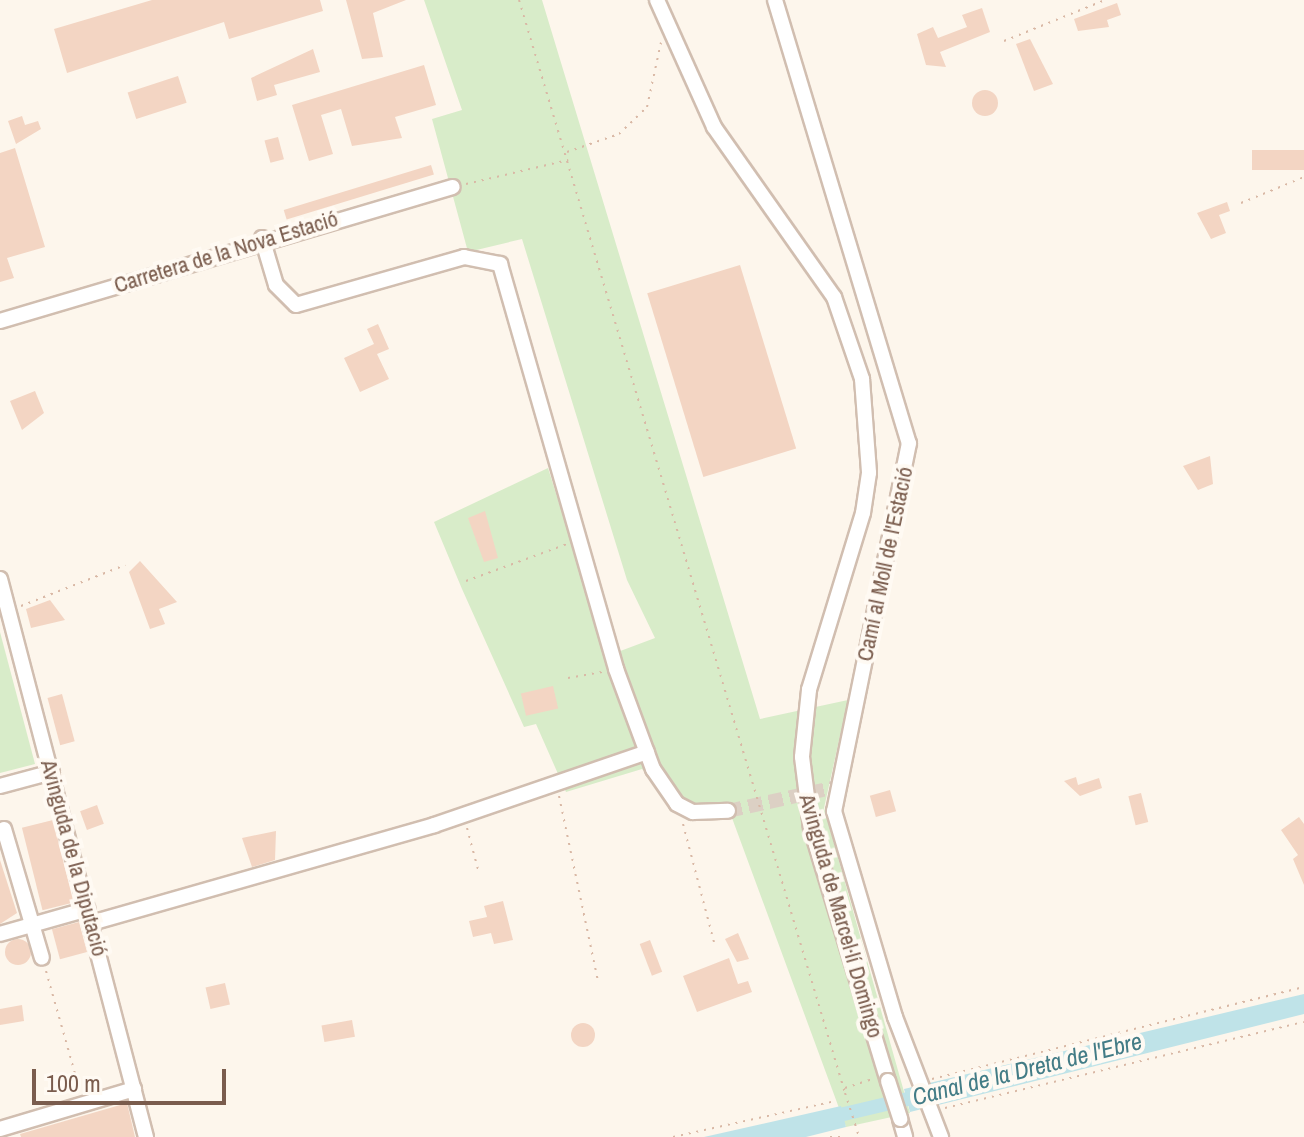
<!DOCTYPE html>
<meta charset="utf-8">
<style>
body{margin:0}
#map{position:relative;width:1304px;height:1137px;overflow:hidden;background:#fdf6ec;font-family:"Archivo Narrow",sans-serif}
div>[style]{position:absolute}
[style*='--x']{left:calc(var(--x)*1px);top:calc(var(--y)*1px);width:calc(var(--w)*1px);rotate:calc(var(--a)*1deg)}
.green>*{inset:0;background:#d8ecc9}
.water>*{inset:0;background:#bfe3e8}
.canal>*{height:14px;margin:-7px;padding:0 7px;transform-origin:7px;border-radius:7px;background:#bfe3e8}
.building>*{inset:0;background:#f3d5c3;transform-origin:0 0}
.round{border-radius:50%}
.minor-tunnel>*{height:14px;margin-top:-7px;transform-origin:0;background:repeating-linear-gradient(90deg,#dcd0c4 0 14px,transparent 0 21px)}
.path>*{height:2px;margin-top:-1px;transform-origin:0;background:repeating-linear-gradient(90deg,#d9b8a5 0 2px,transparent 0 8px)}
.roads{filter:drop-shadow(2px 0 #d1beb0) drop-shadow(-2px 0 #d1beb0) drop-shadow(0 2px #d1beb0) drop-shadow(0 -2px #d1beb0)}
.minor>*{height:14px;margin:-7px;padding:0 7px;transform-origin:7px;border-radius:7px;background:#fff}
.path-bridge>*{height:2px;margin-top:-1px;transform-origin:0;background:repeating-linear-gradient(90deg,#d9b8a5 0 2px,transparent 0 8px)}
.bridges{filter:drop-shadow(2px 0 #d1beb0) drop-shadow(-2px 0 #d1beb0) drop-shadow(0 2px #d1beb0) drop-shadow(0 -2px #d1beb0)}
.minor-bridge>*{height:14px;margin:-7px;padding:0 7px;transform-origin:7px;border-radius:7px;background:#fff}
span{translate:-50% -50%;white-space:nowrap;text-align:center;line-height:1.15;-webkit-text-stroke:8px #fffaf3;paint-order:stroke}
.street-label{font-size:22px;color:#7a5c4d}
.water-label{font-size:24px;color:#437c86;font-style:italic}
.scale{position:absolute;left:32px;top:1069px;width:194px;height:36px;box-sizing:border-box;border:4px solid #7a5c4d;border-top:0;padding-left:10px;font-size:24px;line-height:28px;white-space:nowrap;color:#7a5c4d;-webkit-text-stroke:6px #fffaf3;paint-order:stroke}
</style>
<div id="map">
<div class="green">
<i style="clip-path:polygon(424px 0,542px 0,760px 719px,848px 700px,824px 808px,910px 1113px,846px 1127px,732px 818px,689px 821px,642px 769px,566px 792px,536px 724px,524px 727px,462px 589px,434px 522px,548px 468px,607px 656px,655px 638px,627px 580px,522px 239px,468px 252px,432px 119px,462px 110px)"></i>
<i style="clip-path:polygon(0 632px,35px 764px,0 773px)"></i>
</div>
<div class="water">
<i style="clip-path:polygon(1304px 994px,1304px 1014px,910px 1112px,904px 1089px)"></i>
<i style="clip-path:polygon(841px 1106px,846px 1127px,806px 1137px,704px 1137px)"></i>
</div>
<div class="canal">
<i style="--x:827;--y:1118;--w:100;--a:-13.3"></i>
</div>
<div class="building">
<i style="clip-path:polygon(152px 0,320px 0,323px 11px,229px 39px,224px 22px,67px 73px,54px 29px)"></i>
<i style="clip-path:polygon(346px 0,406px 0,373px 13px,383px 57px,362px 59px)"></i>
<i style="clip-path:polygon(1117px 3px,1121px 15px,1107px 20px,1109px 27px,1078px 31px,1074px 19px)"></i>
<i style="clip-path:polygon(982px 8px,990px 32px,940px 52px,946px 67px,926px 65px,917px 34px,933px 27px,938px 38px,967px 27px,962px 15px)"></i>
<i style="clip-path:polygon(1030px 39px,1053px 84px,1034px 91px,1016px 44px)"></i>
<i style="clip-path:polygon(313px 49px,320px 72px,274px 85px,277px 95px,257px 101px,251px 78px)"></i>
<i style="clip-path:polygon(424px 65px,436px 105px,395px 117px,402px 138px,352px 146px,341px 109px,321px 115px,333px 154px,309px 161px,292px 105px)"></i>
<i style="left:178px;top:76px;width:28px;height:53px;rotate:72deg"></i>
<i class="round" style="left:972px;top:90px;width:26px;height:26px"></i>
<i style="clip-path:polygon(22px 116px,25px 125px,38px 121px,41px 129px,16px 144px,8px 121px)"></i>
<i style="left:278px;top:137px;width:23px;height:14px;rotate:75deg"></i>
<i style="clip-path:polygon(15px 148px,45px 247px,7px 258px,14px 278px,0 282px,0 153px)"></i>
<i style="left:1304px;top:150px;width:20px;height:52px;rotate:90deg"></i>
<i style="left:431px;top:165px;width:10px;height:154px;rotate:73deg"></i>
<i style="clip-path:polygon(1227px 202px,1230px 211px,1219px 215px,1226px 233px,1211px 239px,1197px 213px)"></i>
<i style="left:740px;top:265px;width:192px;height:97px;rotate:73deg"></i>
<i style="clip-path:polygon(378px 324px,389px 349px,377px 354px,389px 379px,360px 392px,344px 358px,374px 344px,367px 329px)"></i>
<i style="clip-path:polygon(35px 391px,44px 413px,22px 430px,10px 401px)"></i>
<i style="clip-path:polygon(1210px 456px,1213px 484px,1198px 490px,1183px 466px)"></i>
<i style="clip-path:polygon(485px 511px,498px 558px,484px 562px,468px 518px)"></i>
<i style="clip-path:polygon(140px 561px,177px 602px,159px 609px,165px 624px,150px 629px,129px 572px)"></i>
<i style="clip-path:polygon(50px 600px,65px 620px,31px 628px,26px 609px)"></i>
<i style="left:553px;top:686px;width:23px;height:33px;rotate:77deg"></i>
<i style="left:62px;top:694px;width:49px;height:15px;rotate:75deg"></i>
<i style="clip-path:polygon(1076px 777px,1078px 785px,1099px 778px,1102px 788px,1080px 796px,1064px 781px)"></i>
<i style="left:890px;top:790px;width:22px;height:21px;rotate:74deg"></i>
<i style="left:1141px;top:793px;width:30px;height:13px;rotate:76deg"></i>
<i style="left:97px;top:805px;width:20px;height:18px;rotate:70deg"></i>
<i style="clip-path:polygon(1299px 817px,1304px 824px,1304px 885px,1293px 859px,1298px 855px,1281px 830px)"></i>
<i style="left:53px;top:820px;width:85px;height:32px;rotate:76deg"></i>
<i style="clip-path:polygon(276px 831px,275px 860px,252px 867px,242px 838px)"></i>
<i style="clip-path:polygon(0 860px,17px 913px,0 924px)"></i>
<i style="clip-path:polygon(503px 901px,513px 940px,494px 944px,491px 933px,473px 937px,469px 921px,487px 917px,484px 906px)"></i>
<i style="left:79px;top:922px;width:31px;height:28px;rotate:75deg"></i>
<i style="clip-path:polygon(738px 933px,749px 959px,737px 962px,725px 939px)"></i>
<i class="round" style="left:5px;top:939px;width:26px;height:26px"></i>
<i style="left:650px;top:940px;width:34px;height:11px;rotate:69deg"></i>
<i style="clip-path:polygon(729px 958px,738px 984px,748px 981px,752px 992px,697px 1012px,683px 976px)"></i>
<i style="left:225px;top:983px;width:22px;height:20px;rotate:77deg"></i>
<i style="clip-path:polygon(22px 1005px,24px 1021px,0 1025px,0 1009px)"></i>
<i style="left:352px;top:1020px;width:17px;height:31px;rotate:80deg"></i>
<i class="round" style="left:571px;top:1023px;width:24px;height:24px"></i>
<i style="clip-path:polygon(127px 1103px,135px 1137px,21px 1137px,20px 1134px)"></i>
</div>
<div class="minor-tunnel">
<i style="--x:728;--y:811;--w:111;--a:-12.5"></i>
</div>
<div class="path">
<i style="--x:519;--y:0;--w:1141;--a:73.39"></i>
<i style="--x:1004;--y:41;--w:109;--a:-22.1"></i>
<i style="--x:567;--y:152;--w:55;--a:-19.1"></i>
<i style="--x:619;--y:134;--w:39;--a:-44"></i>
<i style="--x:647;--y:107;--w:66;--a:-77.8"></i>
<i style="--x:466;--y:184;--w:105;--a:-13.2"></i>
<i style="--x:1241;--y:203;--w:68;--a:-22.4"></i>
<i style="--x:466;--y:581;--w:108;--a:-20.1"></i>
<i style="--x:21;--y:606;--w:112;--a:-21.5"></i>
<i style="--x:568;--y:678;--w:36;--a:-10"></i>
<i style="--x:559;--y:796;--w:189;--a:78.1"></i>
<i style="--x:683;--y:824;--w:122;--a:75.3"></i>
<i style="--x:467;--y:828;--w:47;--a:75.1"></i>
<i style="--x:46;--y:971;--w:125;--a:74.2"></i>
<i style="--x:932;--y:1079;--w:383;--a:-13.9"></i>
<i style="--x:845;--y:1088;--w:29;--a:-18"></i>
<i style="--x:945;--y:1108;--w:369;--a:-13.5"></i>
<i style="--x:855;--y:1124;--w:14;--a:73"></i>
<i style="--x:673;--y:1137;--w:167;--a:-12.5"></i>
<i style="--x:830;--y:1137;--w:15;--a:0"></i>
</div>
<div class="roads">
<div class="minor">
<i style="--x:657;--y:0;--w:139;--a:65.8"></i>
<i style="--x:714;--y:127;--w:208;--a:54.8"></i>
<i style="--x:834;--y:297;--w:87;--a:71.1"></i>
<i style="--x:862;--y:379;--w:94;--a:85.7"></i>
<i style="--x:869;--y:473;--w:40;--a:98.5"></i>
<i style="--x:863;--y:513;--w:185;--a:107"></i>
<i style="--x:809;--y:690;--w:67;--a:96"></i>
<i style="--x:802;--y:757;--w:72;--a:82.8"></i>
<i style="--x:811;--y:828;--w:264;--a:73.1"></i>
<i style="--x:775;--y:0;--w:463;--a:73.2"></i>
<i style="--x:909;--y:443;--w:376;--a:101.5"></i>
<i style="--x:834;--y:811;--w:215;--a:73.5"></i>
<i style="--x:895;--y:1017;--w:129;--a:69"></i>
<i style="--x:262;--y:238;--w:49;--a:73.4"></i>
<i style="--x:276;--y:285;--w:28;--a:45"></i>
<i style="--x:296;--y:305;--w:175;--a:-15.9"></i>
<i style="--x:464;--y:257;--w:37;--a:11"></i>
<i style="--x:500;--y:264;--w:421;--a:74"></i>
<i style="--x:616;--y:669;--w:107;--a:69.7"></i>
<i style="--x:653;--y:769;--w:42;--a:55.6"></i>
<i style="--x:677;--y:804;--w:18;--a:27"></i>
<i style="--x:693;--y:812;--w:35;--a:-2"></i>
<i style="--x:0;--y:321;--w:472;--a:-16.5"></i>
<i style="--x:0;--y:579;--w:577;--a:75.34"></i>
<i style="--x:0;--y:786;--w:54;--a:-15.1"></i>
<i style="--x:4;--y:829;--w:134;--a:73.6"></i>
<i style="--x:91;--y:923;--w:357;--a:-15.9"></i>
<i style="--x:434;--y:825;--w:225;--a:-18.9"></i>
<i style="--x:0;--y:934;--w:91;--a:-15.9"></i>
<i style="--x:900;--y:1119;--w:19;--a:74"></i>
<i style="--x:0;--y:1129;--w:140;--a:-16.6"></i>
</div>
</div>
<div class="path-bridge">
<i style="--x:845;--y:1093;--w:33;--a:72"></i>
</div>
<div class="bridges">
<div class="minor-bridge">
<i style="--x:888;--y:1081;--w:40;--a:72"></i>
</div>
</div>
<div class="street-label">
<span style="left:226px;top:252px;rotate:-17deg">Carretera de la Nova Estació</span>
<span style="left:885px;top:564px;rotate:-78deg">Camí al Moll de l'Estació</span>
<span style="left:74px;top:858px;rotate:75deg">Avinguda de la Diputació</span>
<span style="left:841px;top:916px;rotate:74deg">Avinguda de Marcel·lí Domingo</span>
</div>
<div class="water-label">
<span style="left:1027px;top:1069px;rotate:-14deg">Canal de la Dreta de l'Ebre</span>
</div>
<div class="scale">100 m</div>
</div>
